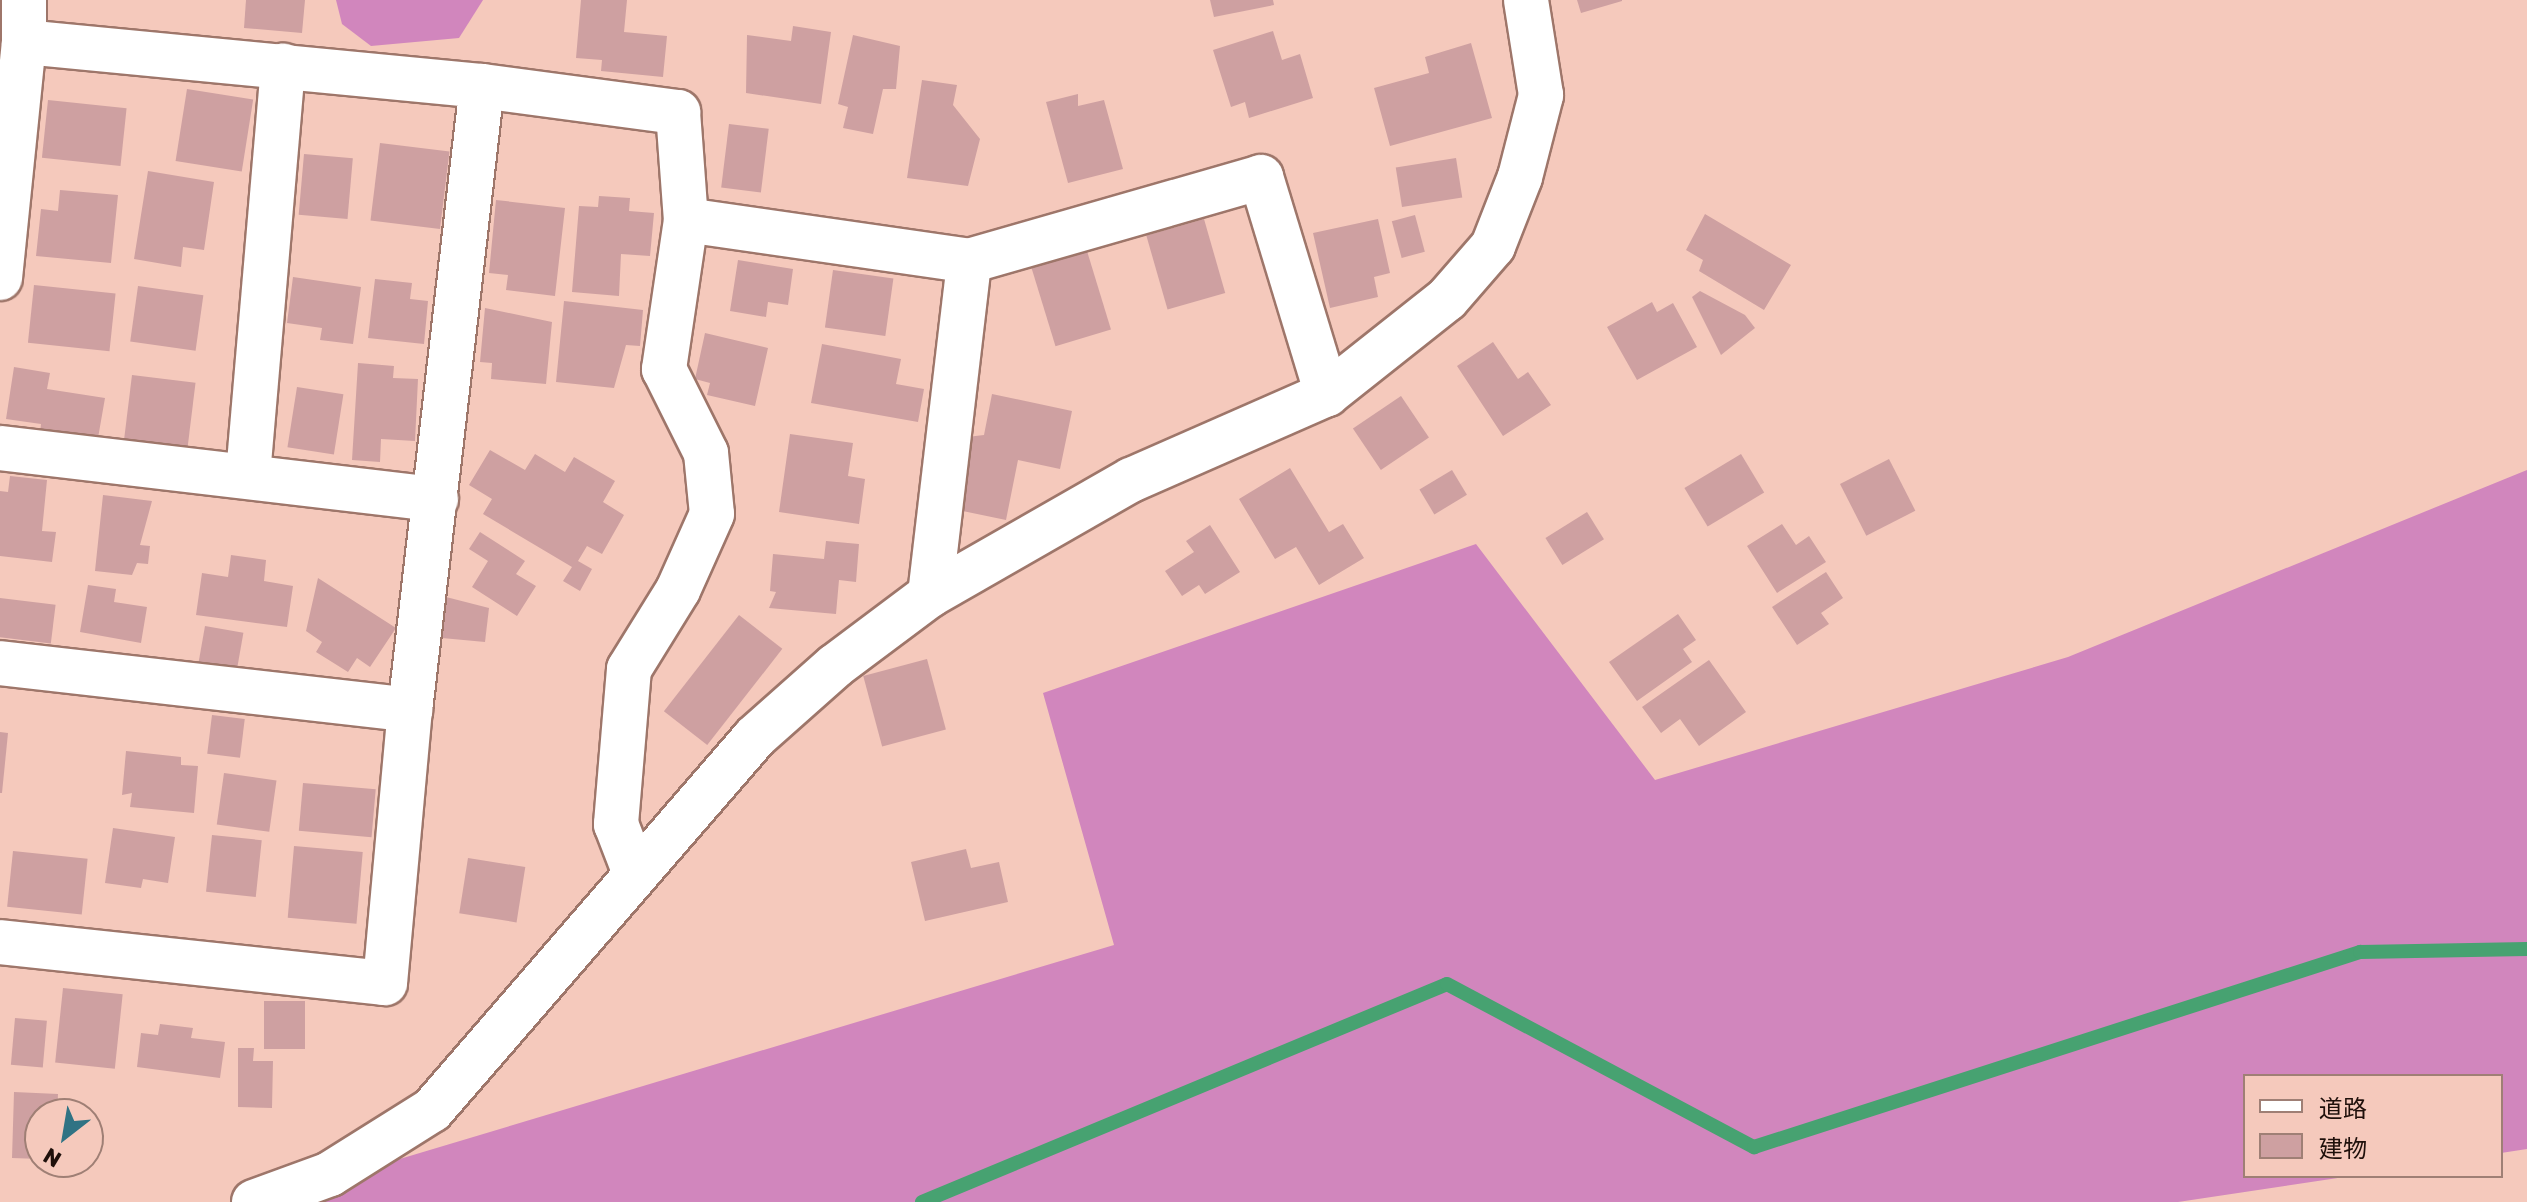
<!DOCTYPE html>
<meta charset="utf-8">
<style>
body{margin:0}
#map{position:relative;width:2527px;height:1202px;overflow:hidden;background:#f5c9bc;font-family:Rubik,"Noto Sans JP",sans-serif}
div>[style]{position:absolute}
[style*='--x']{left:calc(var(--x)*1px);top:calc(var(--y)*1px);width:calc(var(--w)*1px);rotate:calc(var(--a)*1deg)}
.forest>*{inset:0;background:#d186bd}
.stream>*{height:14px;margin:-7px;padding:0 7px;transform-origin:7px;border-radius:7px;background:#47a271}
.building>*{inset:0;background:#cea0a1;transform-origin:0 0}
.roads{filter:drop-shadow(2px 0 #9e766a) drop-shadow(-2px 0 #9e766a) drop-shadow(0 2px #9e766a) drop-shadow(0 -2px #9e766a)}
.minor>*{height:44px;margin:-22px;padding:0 22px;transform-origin:22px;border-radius:22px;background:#fff}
.tertiary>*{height:44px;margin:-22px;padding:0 22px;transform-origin:22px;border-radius:22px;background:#fff}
span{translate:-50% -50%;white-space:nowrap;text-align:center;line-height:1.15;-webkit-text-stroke:7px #f5c9bc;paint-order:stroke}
.legend{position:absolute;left:2243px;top:1074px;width:260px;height:104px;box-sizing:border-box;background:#f5c9bc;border:2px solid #9f7f75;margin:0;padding:10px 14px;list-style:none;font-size:24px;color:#1f100b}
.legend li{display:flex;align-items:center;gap:16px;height:40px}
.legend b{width:40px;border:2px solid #9f7f75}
.north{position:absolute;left:24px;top:1098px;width:80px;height:80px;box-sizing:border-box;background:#f5c9bc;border:2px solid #9f7f75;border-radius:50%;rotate:211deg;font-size:22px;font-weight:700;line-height:32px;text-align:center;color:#1f100b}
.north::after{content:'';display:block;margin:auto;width:28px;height:36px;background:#307384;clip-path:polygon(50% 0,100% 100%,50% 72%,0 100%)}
</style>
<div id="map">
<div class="forest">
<i style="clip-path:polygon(336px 0,483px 0,459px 38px,371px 46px,342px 24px)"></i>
<i style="clip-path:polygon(2527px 470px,2527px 1149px,2501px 1153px,2501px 1076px,2245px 1076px,2245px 1176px,2351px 1176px,2178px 1202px,256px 1202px,1114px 945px,1043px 693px,1476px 544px,1655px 780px,2068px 657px)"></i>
</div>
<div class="stream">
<i style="--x:922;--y:1202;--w:568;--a:-22.55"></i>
<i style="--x:1447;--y:984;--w:348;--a:28"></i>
<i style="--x:1754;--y:1147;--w:637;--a:-17.84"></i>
<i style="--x:2360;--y:952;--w:167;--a:-1"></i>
</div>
<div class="building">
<i style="clip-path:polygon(246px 0,305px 0,302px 33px,244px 28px)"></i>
<i style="clip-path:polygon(581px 0,627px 0,624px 32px,667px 36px,663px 77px,601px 71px,602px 60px,576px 58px)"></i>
<i style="clip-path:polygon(1210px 0,1273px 0,1274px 5px,1214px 17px)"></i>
<i style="clip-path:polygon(1577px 0,1622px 0,1622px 1px,1581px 13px)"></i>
<i style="clip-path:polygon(793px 26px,831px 32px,821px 104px,746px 93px,747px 35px,791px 41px)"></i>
<i style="clip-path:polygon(1273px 31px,1282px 60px,1300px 54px,1313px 98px,1249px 118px,1245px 102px,1231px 107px,1213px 50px)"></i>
<i style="clip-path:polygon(853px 35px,900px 46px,896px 89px,883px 89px,873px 134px,843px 128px,848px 107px,838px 104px)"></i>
<i style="clip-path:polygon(1471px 43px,1492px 118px,1390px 146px,1374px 88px,1429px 73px,1425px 57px)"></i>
<i style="clip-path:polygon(922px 80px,957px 85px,953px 105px,980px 139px,968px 186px,907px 178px)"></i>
<i style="left:187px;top:89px;width:67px;height:73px;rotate:9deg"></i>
<i style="clip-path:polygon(1078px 94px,1078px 106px,1104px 100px,1123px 169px,1068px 183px,1046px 102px)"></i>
<i style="left:48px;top:100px;width:79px;height:58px;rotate:6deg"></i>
<i style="left:729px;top:124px;width:40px;height:64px;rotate:7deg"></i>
<i style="left:380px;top:143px;width:70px;height:78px;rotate:7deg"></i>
<i style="left:304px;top:154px;width:49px;height:61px;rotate:5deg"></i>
<i style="left:1456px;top:158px;width:40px;height:61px;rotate:81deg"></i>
<i style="clip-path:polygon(148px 171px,214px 182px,204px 250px,183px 247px,181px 267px,134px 259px)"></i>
<i style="clip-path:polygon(60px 190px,118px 195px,111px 263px,36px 256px,41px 209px,58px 211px)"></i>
<i style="clip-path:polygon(599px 196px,630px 198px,629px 211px,654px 213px,650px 256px,621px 254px,619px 296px,572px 292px,579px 206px,598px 207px)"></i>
<i style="clip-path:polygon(496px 200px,565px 208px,555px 296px,506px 290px,508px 275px,489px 273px)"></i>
<i style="clip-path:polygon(1705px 214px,1791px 265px,1764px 310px,1699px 271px,1703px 260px,1686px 250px)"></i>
<i style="left:1415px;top:215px;width:38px;height:24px;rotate:75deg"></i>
<i style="left:1204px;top:219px;width:77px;height:60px;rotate:74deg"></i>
<i style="clip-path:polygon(1378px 219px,1390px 273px,1374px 277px,1378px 297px,1330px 308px,1313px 233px)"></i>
<i style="left:1087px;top:251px;width:82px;height:58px;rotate:73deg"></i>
<i style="clip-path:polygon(738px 260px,793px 269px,788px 305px,768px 302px,766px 317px,730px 311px)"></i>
<i style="left:833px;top:270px;width:61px;height:58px;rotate:8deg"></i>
<i style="clip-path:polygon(293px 277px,361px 287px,353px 344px,320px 340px,322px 328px,287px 323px)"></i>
<i style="clip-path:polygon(375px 279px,412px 283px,410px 299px,428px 301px,424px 344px,368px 338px)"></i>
<i style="left:34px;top:285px;width:82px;height:58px;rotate:6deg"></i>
<i style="left:138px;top:286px;width:66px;height:56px;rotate:8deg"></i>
<i style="clip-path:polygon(1700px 291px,1745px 315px,1755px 328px,1721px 355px,1692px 297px)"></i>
<i style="clip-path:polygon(564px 301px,643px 310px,640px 346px,626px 345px,614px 388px,556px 382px)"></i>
<i style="clip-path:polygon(1652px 302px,1657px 312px,1673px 303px,1697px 347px,1637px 380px,1607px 327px)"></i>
<i style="clip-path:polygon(485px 308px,552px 322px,546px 384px,491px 379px,492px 363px,480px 362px)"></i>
<i style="clip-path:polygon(705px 333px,768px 348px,755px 406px,707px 395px,710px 383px,695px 379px)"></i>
<i style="clip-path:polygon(1493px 342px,1518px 379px,1528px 372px,1551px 405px,1503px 436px,1457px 366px)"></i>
<i style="clip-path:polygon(822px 344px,901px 359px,896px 384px,924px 389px,918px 422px,811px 403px)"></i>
<i style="clip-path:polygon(358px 363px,394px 366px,393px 378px,418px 379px,415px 441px,381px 439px,380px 462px,352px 460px)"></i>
<i style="clip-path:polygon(14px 367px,50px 373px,47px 389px,105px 398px,98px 438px,40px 434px,41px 424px,6px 419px)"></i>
<i style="left:132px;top:375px;width:64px;height:67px;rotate:7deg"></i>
<i style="left:297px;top:387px;width:47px;height:61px;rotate:9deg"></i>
<i style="clip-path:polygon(992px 394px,1072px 411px,1060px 469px,1018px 460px,1006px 520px,953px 509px,967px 437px,984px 435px)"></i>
<i style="left:1401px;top:396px;width:50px;height:58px;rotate:56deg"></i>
<i style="clip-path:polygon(790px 434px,853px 443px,848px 476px,865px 479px,859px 524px,779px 512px)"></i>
<i style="clip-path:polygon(490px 450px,525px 470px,535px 454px,565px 472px,574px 457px,615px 481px,603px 502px,624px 515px,602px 554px,587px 546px,578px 561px,592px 569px,580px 591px,563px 581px,572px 567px,483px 514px,492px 499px,469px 485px)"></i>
<i style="left:1741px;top:454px;width:45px;height:66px;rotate:59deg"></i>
<i style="left:1889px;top:459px;width:58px;height:55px;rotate:63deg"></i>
<i style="clip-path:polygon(1290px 468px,1329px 532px,1343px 524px,1364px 558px,1319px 585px,1296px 547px,1275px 559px,1239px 499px)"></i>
<i style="left:1452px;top:470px;width:29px;height:38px;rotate:59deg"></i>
<i style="clip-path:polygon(10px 476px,47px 480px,42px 531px,56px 532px,52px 562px,0 556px,0 491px,8px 492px)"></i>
<i style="clip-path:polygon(103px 495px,152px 501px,140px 545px,150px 546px,148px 564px,137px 563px,132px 575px,95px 571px)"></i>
<i style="left:1587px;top:512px;width:32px;height:49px;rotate:58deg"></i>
<i style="clip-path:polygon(1782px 524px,1796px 545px,1809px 536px,1826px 562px,1777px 593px,1747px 546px)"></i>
<i style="clip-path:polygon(1210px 525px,1240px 572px,1205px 594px,1199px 585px,1182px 596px,1165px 571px,1194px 552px,1186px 541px)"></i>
<i style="clip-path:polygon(480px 532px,525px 561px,516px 574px,536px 586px,517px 616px,472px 587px,488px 561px,469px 549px)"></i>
<i style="clip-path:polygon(826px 541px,859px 544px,856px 582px,839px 580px,836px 614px,769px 608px,776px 592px,770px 591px,773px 554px,824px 559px)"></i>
<i style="clip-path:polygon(231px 555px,266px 560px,264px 581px,293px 586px,287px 627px,196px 615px,202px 573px,228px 577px)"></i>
<i style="clip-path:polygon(1826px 572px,1843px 598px,1821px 613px,1829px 624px,1797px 645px,1772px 607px)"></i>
<i style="clip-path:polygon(318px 578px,396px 628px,370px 667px,357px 658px,348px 672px,316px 652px,322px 642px,306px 631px)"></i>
<i style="clip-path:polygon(88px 585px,116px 589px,114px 602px,147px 607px,141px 643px,80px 632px)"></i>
<i style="clip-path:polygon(446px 597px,489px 608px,485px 642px,442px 638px)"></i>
<i style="left:0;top:598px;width:56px;height:39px;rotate:7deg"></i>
<i style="clip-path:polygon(1678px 614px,1696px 640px,1683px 649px,1692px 662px,1637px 701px,1609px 662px)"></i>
<i style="left:739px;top:615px;width:55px;height:122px;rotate:38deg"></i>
<i style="left:205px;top:626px;width:39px;height:38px;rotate:10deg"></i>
<i style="left:927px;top:659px;width:73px;height:66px;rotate:75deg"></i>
<i style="clip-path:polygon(1709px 660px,1746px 712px,1699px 746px,1680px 719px,1661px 733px,1642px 707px)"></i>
<i style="left:212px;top:715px;width:33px;height:39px;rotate:7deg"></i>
<i style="clip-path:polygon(0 732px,8px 733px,2px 793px,0 793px)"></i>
<i style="clip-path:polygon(126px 751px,181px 757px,181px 765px,198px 766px,194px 813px,130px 807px,132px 793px,122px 795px)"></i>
<i style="left:224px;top:773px;width:53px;height:52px;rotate:8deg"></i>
<i style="left:303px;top:783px;width:73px;height:48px;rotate:5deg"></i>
<i style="clip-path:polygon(113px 828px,175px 837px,168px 883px,143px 879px,141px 888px,105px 883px)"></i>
<i style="left:212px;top:835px;width:50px;height:57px;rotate:6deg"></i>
<i style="left:294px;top:846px;width:69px;height:72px;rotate:5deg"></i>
<i style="clip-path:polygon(966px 849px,971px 868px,999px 862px,1008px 902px,925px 921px,911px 862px)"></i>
<i style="left:13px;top:851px;width:75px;height:56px;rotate:6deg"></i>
<i style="left:468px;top:858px;width:58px;height:56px;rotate:9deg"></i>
<i style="left:63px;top:988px;width:60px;height:75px;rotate:6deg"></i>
<i style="left:264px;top:1001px;width:41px;height:48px"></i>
<i style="left:15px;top:1018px;width:32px;height:47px;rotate:5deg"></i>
<i style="clip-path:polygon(160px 1024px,193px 1028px,191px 1038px,225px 1042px,220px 1078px,137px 1067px,141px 1033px,158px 1035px)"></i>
<i style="clip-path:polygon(238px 1048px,254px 1048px,253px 1061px,273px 1061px,272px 1108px,238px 1107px)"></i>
<i style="clip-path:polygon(14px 1092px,58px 1094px,57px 1114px,40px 1114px,40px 1159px,12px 1158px)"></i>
</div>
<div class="roads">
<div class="minor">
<i style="--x:24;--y:0;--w:42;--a:90"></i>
<i style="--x:24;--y:42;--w:460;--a:5.5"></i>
<i style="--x:482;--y:86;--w:198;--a:7.6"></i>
<i style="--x:678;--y:112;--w:108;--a:85.8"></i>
<i style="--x:686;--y:220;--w:151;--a:98.4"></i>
<i style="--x:664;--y:369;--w:94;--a:63.4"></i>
<i style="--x:706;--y:453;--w:61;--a:84.4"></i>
<i style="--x:712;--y:514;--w:83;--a:114.1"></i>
<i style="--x:678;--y:590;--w:93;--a:121.8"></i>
<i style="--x:629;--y:669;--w:156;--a:94.8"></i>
<i style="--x:616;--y:824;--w:50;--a:69"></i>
<i style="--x:686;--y:220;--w:286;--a:8.2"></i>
<i style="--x:969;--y:261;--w:304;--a:-16"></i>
<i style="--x:1261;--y:177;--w:227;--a:73.1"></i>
<i style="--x:0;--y:278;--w:237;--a:-84.2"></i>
<i style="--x:0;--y:448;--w:439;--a:6.7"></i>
<i style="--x:248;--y:475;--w:411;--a:-85.1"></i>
<i style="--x:930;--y:595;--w:336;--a:-83.3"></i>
<i style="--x:0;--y:663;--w:413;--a:6.5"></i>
<i style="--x:0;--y:942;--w:387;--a:6.1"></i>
<i style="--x:385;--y:983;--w:274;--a:-84.8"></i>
<i style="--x:410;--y:710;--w:628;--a:-83.42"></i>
</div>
<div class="tertiary">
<i style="--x:254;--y:1202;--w:81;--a:-20.2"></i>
<i style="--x:330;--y:1174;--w:120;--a:-32.1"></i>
<i style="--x:432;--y:1110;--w:493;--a:-49.1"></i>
<i style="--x:755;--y:737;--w:107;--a:-41.6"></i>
<i style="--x:835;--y:666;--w:119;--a:-36.8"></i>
<i style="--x:930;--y:595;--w:232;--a:-29.8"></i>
<i style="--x:1131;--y:480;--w:214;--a:-23.7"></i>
<i style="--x:1327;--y:394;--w:153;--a:-38.4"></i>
<i style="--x:1447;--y:299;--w:70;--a:-49"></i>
<i style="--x:1493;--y:246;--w:74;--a:-68.6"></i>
<i style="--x:1520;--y:177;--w:85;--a:-75.6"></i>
<i style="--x:1541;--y:95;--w:96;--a:-99"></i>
</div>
</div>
<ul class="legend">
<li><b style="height:10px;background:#fff"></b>道路</li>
<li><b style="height:22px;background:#cea0a1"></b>建物</li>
</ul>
<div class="north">N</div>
</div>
